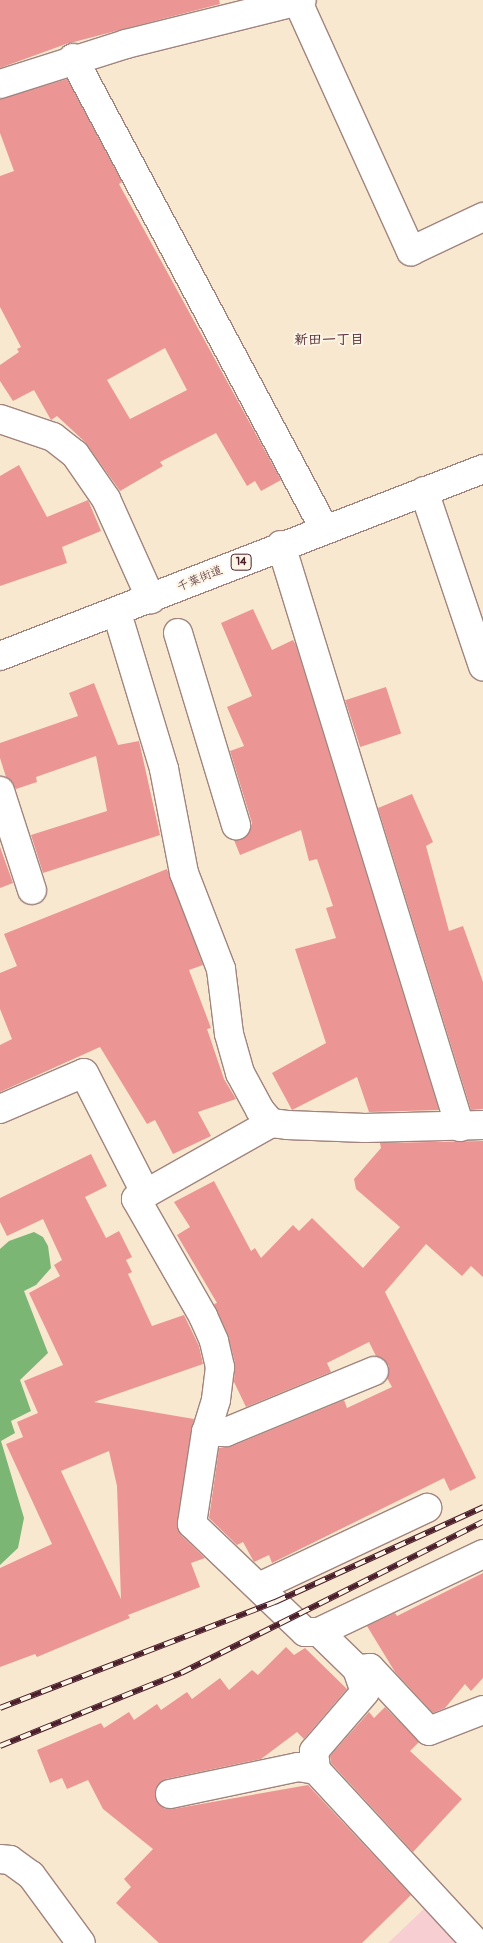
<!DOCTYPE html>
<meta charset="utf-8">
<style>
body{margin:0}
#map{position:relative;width:483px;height:1943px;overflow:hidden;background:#f8e8d0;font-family:Pangolin,"Klee One",sans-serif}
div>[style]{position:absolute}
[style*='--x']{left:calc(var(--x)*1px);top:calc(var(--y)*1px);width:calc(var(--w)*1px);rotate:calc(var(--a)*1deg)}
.built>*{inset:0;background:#f7cfd3}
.forest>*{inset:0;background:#7bb674}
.building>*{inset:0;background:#eb9694;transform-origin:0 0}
.roads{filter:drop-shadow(1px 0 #a1847e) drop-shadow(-1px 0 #a1847e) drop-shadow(0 1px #a1847e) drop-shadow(0 -1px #a1847e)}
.minor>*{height:28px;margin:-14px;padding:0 14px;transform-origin:14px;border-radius:14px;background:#fff}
.highway>*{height:28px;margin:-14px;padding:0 14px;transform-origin:14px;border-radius:14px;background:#fff}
.rail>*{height:5.5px;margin-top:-2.75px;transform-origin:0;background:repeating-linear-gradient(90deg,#fcf5e5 0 11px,#4a1f2b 0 22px);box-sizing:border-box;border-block:1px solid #4a1f2b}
span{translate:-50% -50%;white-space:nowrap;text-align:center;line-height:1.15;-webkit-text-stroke:4px #fcf5e5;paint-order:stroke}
.shield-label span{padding:1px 4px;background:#fcf5e5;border:1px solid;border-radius:4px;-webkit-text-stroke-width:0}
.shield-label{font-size:11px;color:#4a1f2b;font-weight:700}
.street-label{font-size:12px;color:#4a1f2b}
.neighbourhood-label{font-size:14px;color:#4a1f2b;font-weight:700}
</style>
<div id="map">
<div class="built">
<i style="clip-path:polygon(428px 1905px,465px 1943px,388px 1943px)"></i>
</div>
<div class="forest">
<i style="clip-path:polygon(34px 1232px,43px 1237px,48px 1246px,51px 1268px,36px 1285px,24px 1291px,48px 1353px,20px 1380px,31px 1411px,11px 1421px,15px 1433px,1px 1441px,24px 1518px,18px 1548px,0 1565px,0 1249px,9px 1241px)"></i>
</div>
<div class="building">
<i style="clip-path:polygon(0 0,219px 0,220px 4px,66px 44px,0 68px)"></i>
<i style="clip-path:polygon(evenodd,67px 79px,122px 182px,119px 184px,281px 480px,261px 491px,255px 481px,247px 486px,216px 433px,160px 462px,163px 466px,120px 491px,85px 442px,57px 416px,51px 420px,34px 390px,13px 401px,0 381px,0 365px,19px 352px,17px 349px,21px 347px,0 307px,0 176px,14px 171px,0 133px,0 99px,67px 79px,165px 348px,187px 390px,130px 419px,107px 380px,165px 348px)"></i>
<i style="clip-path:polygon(19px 465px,47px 517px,88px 500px,101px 531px,62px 547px,67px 563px,0 586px,0 476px)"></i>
<i style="clip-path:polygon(253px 609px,272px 650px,293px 640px,296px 645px,439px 1110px,369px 1112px,357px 1077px,292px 1110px,272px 1073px,326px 1043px,295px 949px,336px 938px,326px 908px,333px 906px,317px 859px,309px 861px,301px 830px,240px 855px,234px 840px,247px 836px,252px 823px,230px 751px,244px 746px,227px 707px,252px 696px,221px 623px)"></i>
<i style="clip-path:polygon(94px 683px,118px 745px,139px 741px,160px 835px,43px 873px,31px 835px,107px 811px,96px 756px,36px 777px,37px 782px,16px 789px,6px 777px,0 758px,0 743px,78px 716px,69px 693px)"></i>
<i style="left:386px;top:687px;width:49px;height:43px;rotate:72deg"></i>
<i style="clip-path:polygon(412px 794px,433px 842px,426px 846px,449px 931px,463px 926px,483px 982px,483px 1109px,471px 1110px,378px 808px)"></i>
<i style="clip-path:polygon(0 847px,13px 883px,0 888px)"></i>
<i style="clip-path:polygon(167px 869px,203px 965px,189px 970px,211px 1028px,207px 1029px,224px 1079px,236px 1099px,198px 1112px,211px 1136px,173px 1154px,155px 1120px,147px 1124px,100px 1047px,0 1092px,0 1045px,12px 1039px,0 1009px,0 973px,17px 966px,4px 934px)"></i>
<i style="clip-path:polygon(483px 1141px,483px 1277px,471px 1266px,462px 1276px,426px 1244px,385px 1292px,476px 1478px,450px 1491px,444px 1478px,272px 1563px,269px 1555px,254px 1562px,243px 1542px,237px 1545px,209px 1518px,219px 1448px,232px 1446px,344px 1400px,347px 1408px,392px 1387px,387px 1378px,389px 1366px,376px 1356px,369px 1342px,327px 1363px,331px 1372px,246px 1407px,234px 1382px,235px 1363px,228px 1335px,214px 1304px,217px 1303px,177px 1235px,190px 1227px,174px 1202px,214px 1181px,251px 1251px,255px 1248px,261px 1258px,293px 1225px,299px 1231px,312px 1218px,363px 1268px,400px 1227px,356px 1189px,354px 1179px,381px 1148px,380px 1143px)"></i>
<i style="clip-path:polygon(evenodd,91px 1154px,107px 1186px,85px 1197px,106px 1238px,119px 1231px,132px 1257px,126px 1260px,132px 1272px,128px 1274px,152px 1326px,184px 1315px,199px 1346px,203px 1364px,94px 1402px,194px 1419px,177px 1522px,181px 1535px,205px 1558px,191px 1563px,200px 1587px,128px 1615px,130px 1618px,37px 1657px,35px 1654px,0 1667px,0 1568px,52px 1544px,6px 1444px,23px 1437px,17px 1422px,38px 1413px,24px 1381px,63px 1365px,29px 1293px,60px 1276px,54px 1265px,62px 1260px,43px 1219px,7px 1236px,0 1222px,0 1198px,91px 1154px,109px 1451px,117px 1486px,121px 1599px,61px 1471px,109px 1451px)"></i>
<i style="clip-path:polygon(483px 1573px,483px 1678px,471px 1691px,465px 1684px,445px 1708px,433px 1713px,395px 1672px,367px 1626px,395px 1613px,397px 1616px)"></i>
<i style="clip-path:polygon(286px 1647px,294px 1655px,305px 1648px,347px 1689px,304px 1739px,297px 1732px,261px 1759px,166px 1779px,155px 1789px,155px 1798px,165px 1809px,173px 1809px,308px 1785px,411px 1895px,362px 1943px,159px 1943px,116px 1903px,131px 1887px,124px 1879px,153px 1849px,103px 1809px,88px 1780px,67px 1789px,62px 1778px,50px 1783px,37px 1750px,101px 1723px,104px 1728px,129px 1712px,134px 1720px,157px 1704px,161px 1710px,187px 1692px,192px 1699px,220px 1678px,229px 1690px,252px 1670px,258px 1675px)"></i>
<i style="clip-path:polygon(385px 1707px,419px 1742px,410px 1751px,462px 1799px,413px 1852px,331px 1763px,330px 1756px,369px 1712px,374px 1718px)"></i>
</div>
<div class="roads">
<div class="minor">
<i style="--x:297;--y:0;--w:276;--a:65.6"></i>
<i style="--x:411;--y:251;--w:80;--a:-25.3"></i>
<i style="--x:73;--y:58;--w:533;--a:61.9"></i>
<i style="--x:0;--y:84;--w:132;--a:-17.6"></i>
<i style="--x:126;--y:44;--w:181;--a:-14"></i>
<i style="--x:0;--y:419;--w:56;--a:18.8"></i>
<i style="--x:53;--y:437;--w:28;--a:38"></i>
<i style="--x:75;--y:454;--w:55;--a:55.4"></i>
<i style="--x:106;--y:499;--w:110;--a:65.8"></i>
<i style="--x:424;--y:491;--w:185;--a:71.4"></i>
<i style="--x:281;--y:545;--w:609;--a:72.9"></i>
<i style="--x:117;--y:613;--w:163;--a:73.2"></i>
<i style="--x:164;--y:769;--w:106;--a:79.1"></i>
<i style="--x:184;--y:873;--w:103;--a:68.9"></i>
<i style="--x:221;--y:969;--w:65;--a:83"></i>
<i style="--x:229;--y:1034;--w:41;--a:74.2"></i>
<i style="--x:240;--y:1073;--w:42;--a:61.6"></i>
<i style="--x:260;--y:1110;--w:17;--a:50"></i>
<i style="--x:271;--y:1123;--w:16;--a:7"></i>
<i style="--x:287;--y:1125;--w:78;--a:2.2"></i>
<i style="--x:365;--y:1128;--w:118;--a:-1.5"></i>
<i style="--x:178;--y:633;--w:201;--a:73.2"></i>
<i style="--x:0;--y:791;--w:104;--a:72.1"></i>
<i style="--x:0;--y:1109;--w:91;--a:-23.2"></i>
<i style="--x:84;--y:1073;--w:136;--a:62.9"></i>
<i style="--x:271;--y:1123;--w:155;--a:150.6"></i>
<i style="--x:136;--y:1199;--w:135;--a:60.2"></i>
<i style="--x:203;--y:1316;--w:27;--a:66"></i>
<i style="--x:214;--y:1341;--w:27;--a:77"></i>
<i style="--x:220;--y:1367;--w:33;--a:97"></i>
<i style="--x:216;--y:1400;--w:34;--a:107"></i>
<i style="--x:206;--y:1432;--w:93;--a:98.7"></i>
<i style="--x:192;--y:1524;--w:156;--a:43.7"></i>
<i style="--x:305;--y:1632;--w:14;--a:0"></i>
<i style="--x:319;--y:1632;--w:182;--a:-25.4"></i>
<i style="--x:206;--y:1432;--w:20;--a:0"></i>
<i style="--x:226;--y:1432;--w:160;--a:-22.4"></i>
<i style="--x:259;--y:1587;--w:186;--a:-25.2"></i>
<i style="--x:319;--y:1632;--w:53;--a:44.2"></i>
<i style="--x:357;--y:1669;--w:24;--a:71"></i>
<i style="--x:365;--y:1692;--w:78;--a:130.8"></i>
<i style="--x:314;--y:1751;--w:19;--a:84"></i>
<i style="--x:316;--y:1770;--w:236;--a:47.2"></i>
<i style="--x:357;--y:1669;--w:13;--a:-4"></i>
<i style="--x:370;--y:1668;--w:86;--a:46.9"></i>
<i style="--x:429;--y:1731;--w:58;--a:-21.3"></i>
<i style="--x:170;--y:1794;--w:131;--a:-11.9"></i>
<i style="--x:298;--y:1767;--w:18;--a:9"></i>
<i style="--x:0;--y:1859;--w:10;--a:6"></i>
<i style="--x:10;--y:1860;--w:26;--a:36"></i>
<i style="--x:31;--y:1875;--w:84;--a:53.7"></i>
</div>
<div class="highway">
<i style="--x:0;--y:656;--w:518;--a:-21.16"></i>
</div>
</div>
<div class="rail">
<i style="--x:0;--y:1708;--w:295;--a:-21.1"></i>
<i style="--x:275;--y:1602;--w:229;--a:-24.5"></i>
<i style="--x:0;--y:1746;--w:195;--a:-22"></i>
<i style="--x:181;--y:1673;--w:338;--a:-26.6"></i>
</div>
<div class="shield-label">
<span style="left:241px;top:562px">14</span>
</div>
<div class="street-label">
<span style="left:200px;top:579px;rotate:-23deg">千葉街道</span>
</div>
<div class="neighbourhood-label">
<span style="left:329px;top:340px">新田一丁目</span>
</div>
</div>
